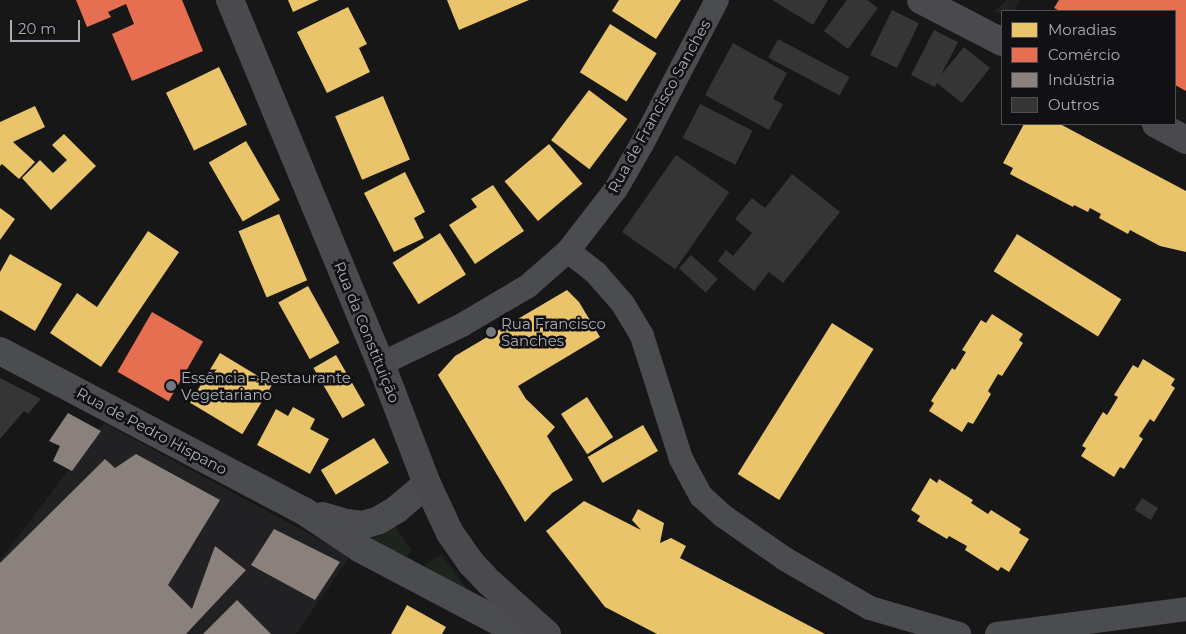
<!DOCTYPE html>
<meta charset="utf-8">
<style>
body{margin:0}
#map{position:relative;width:1186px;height:634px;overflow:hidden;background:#171717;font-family:Montserrat,sans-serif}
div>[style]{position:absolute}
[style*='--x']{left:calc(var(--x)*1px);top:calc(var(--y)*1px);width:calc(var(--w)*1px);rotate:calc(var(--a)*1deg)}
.built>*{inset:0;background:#212123}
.green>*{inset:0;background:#1d241e}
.homes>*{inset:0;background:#e9c46a;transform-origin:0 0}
.shops>*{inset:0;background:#e76f51;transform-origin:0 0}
.industry>*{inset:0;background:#8a817c}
.building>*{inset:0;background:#353536;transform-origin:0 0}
.minor>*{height:24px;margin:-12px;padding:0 12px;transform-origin:12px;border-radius:12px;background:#4b4c50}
.tertiary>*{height:28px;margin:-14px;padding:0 14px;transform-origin:14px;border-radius:14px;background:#4b4c50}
.secondary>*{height:28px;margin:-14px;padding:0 14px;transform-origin:14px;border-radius:14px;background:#4a4a4e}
.dots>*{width:14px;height:14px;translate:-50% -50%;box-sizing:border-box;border:2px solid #111113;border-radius:50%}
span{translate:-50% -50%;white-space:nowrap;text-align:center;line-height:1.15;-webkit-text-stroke:5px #111113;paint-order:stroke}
.street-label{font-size:15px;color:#a8adb8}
.poi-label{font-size:15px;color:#a8adb8}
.left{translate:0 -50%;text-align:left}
.legend{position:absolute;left:1001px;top:10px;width:175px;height:115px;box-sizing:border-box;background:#111113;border:1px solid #4d4f55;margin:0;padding:6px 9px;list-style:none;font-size:15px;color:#a8adb8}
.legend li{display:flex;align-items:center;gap:10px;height:25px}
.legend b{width:25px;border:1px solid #4d4f55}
.scale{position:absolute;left:10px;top:20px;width:70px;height:22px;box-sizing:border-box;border:2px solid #a8adb8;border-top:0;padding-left:6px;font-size:15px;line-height:18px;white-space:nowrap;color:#a8adb8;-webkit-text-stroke:4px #111113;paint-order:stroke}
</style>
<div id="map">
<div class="built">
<i style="clip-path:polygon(1007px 0,1020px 0,1015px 11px,1002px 11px,1002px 15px,994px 11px)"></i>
<i style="clip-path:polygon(104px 423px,350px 556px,296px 634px,0 634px,0 560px)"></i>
</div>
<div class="green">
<i style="clip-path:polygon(395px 526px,411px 549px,404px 564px,365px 543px)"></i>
<i style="clip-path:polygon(441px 554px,474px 598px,424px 574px,426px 564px)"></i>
</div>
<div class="homes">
<i style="clip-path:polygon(288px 0,319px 0,293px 12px)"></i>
<i style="clip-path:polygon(447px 0,529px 0,459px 30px)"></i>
<i style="clip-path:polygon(619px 0,681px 0,656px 39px,612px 11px)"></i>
<i style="clip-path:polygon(348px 7px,367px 44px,359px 48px,370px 72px,327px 93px,297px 32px)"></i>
<i style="left:610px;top:24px;width:55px;height:57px;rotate:32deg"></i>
<i style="left:219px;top:67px;width:64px;height:59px;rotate:64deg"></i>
<i style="left:589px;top:90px;width:48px;height:63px;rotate:37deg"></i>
<i style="left:383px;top:96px;width:69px;height:52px;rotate:67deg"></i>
<i style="clip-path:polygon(35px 106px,45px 127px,13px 142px,35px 162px,19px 179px,2px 164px,0 166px,0 122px)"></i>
<i style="clip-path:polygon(1024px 124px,1060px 124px,1186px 191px,1186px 252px,1160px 246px,1130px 230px,1128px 234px,1099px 218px,1101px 214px,1090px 208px,1088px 212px,1074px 205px,1073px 207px,1010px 174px,1013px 168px,1003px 163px)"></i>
<i style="clip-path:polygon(64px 134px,96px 166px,51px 210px,22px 178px,40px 160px,53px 173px,67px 160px,52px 145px)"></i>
<i style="left:246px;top:141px;width:68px;height:43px;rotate:60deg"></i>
<i style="left:549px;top:144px;width:52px;height:58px;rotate:50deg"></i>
<i style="clip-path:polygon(405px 172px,425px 212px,414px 218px,424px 238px,394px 252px,364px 193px)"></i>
<i style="clip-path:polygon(493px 185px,524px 231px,475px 264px,449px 225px,477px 207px,471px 199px)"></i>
<i style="clip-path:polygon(0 208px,15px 219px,0 240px)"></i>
<i style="left:279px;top:214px;width:72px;height:44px;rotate:67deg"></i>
<i style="clip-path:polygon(148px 231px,179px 252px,101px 367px,50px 333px,77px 293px,97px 307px)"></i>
<i style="left:440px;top:233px;width:49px;height:56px;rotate:58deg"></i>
<i style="left:1017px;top:234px;width:123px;height:44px;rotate:32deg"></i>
<i style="clip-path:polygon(10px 254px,62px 284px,35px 331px,0 310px,0 272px)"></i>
<i style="left:308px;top:286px;width:65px;height:34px;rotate:61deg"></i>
<i style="clip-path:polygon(567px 290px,579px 302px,600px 337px,518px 386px,526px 399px,555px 427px,547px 436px,573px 480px,552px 493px,525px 522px,438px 375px,455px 356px)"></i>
<i style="clip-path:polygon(992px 314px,1023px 334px,1019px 340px,1023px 343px,1002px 376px,998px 374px,988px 391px,991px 394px,973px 424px,968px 422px,962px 432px,929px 411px,934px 403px,931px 401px,952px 368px,955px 370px,966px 352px,962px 350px,981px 320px,986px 323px)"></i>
<i style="left:832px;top:323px;width:49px;height:178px;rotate:32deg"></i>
<i style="left:220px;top:353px;width:61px;height:58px;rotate:31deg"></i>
<i style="left:336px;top:355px;width:58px;height:26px;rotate:60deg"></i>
<i style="clip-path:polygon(1143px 359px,1175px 379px,1171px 385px,1175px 388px,1154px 422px,1150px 419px,1139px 436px,1143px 439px,1124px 469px,1120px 467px,1114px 477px,1081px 456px,1086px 448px,1082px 446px,1103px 412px,1107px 415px,1118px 397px,1114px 395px,1133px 365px,1138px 368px)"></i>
<i style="left:587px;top:397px;width:48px;height:31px;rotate:57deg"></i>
<i style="clip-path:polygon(293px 407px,315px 419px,310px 429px,329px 439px,310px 474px,257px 445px,276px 409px,288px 416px)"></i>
<i style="left:643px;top:425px;width:30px;height:64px;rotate:60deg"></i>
<i style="left:374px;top:438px;width:29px;height:62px;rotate:59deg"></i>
<i style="clip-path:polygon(930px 478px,937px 483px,939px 479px,973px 500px,971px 503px,988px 514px,991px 510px,1021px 529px,1019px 533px,1029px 539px,1009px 572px,1001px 567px,998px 571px,965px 550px,967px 546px,949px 536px,947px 539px,917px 521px,920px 516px,911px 510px)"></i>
<i style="clip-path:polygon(584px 501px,641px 530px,632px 520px,638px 509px,664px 523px,660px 543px,671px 538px,686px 546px,680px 558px,825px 634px,657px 634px,605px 607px,546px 531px)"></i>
<i style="clip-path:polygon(407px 605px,446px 627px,442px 634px,391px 634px)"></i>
</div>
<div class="shops">
<i style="clip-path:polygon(76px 0,182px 0,203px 51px,132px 81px,112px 34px,134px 24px,126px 4px,108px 12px,111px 17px,87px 27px)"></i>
<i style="clip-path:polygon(1059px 0,1186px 0,1186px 91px,1175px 85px,1175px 11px,1060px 11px,1054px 8px)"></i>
<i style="left:152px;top:312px;width:59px;height:69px;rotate:30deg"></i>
</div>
<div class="industry">
<i style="clip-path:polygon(68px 413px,101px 431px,72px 471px,53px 461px,60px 446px,49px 441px)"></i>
<i style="clip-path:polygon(136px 454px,220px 500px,168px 585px,192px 609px,215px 546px,246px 570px,186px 634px,0 634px,0 563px,105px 459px,115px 468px)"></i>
<i style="clip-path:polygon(274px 529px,340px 562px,315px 600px,251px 565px)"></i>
<i style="clip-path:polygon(237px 600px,271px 634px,203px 634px)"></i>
</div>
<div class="building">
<i style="clip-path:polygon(772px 0,828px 0,813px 25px)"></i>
<i style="clip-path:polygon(847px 0,867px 0,878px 8px,848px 49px,824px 31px)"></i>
<i style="left:892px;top:10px;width:30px;height:50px;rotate:26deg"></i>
<i style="clip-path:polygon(934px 30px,958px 42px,941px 75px,964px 47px,990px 68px,962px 103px,937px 83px,935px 87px,911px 75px)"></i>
<i style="left:778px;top:39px;width:81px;height:21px;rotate:28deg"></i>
<i style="clip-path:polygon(733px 43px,787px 73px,773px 99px,783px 104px,769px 130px,705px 95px)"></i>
<i style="left:700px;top:104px;width:59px;height:38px;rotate:27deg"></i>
<i style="left:676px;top:155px;width:65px;height:94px;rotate:35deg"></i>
<i style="clip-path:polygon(792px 174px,840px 212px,783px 283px,769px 272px,754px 291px,718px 261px,726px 250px,733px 256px,752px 233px,735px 219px,752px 198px,765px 208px)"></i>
<i style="left:691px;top:255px;width:36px;height:18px;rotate:42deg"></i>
<i style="clip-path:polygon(0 378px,41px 399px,28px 414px,24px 411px,0 439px)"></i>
<i style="left:1142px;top:498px;width:19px;height:14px;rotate:32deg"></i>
</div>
<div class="minor">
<i style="--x:568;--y:251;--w:36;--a:38"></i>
<i style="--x:596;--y:273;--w:41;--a:48.9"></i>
<i style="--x:623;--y:304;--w:37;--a:59"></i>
<i style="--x:642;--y:336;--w:129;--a:72.4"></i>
<i style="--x:681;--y:459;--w:42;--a:61.6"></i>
<i style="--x:701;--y:496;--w:30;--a:42"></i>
<i style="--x:723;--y:516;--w:75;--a:34.7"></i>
<i style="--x:785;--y:559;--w:98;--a:30"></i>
<i style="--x:870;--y:608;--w:93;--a:16.3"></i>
<i style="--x:381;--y:364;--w:90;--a:-25.7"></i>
<i style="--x:462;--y:325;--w:77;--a:-30.6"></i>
<i style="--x:528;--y:286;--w:53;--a:-41.2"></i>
<i style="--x:568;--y:251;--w:78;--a:-52.3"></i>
<i style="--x:616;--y:189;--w:54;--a:-60.1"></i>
<i style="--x:643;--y:142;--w:160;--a:-62.5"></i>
<i style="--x:997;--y:634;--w:191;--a:-7.5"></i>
</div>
<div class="tertiary">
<i style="--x:0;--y:351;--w:344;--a:27.8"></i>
<i style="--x:304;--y:511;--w:69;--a:33.7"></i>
<i style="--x:361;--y:549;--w:170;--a:27.8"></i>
<i style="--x:511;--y:628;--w:23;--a:15"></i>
<i style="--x:322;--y:516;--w:26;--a:16"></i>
<i style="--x:347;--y:523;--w:16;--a:7"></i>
<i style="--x:363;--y:525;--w:17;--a:-17"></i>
<i style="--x:379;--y:520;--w:21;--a:-31"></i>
<i style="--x:397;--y:509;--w:39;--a:-40"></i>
</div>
<div class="secondary">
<i style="--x:230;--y:0;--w:394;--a:67.5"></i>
<i style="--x:381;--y:364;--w:129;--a:69"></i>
<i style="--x:427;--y:484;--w:54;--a:64.9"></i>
<i style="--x:450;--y:533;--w:38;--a:55"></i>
<i style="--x:472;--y:564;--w:25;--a:47"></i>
<i style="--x:489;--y:582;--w:78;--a:41.9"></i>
<i style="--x:921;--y:0;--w:91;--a:27.4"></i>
<i style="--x:1156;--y:124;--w:34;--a:28"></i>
</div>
<div class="dots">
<i style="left:491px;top:332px;background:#757880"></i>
<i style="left:171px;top:386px;background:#757880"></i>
</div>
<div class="street-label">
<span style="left:659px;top:106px;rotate:-61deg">Rua de Francisco Sanches</span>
<span style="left:367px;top:332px;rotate:68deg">Rua da Constituição</span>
<span style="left:152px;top:431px;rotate:28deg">Rua de Pedro Hispano</span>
</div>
<div class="poi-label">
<span class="left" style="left:501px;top:332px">Rua Francisco<br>Sanches</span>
<span class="left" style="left:181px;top:386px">Essência - Restaurante<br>Vegetariano</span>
</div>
<ul class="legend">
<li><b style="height:14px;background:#e9c46a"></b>Moradias</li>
<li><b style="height:14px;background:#e76f51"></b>Comércio</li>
<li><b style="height:14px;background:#8a817c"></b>Indústria</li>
<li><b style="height:14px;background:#353536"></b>Outros</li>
</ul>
<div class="scale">20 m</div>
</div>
